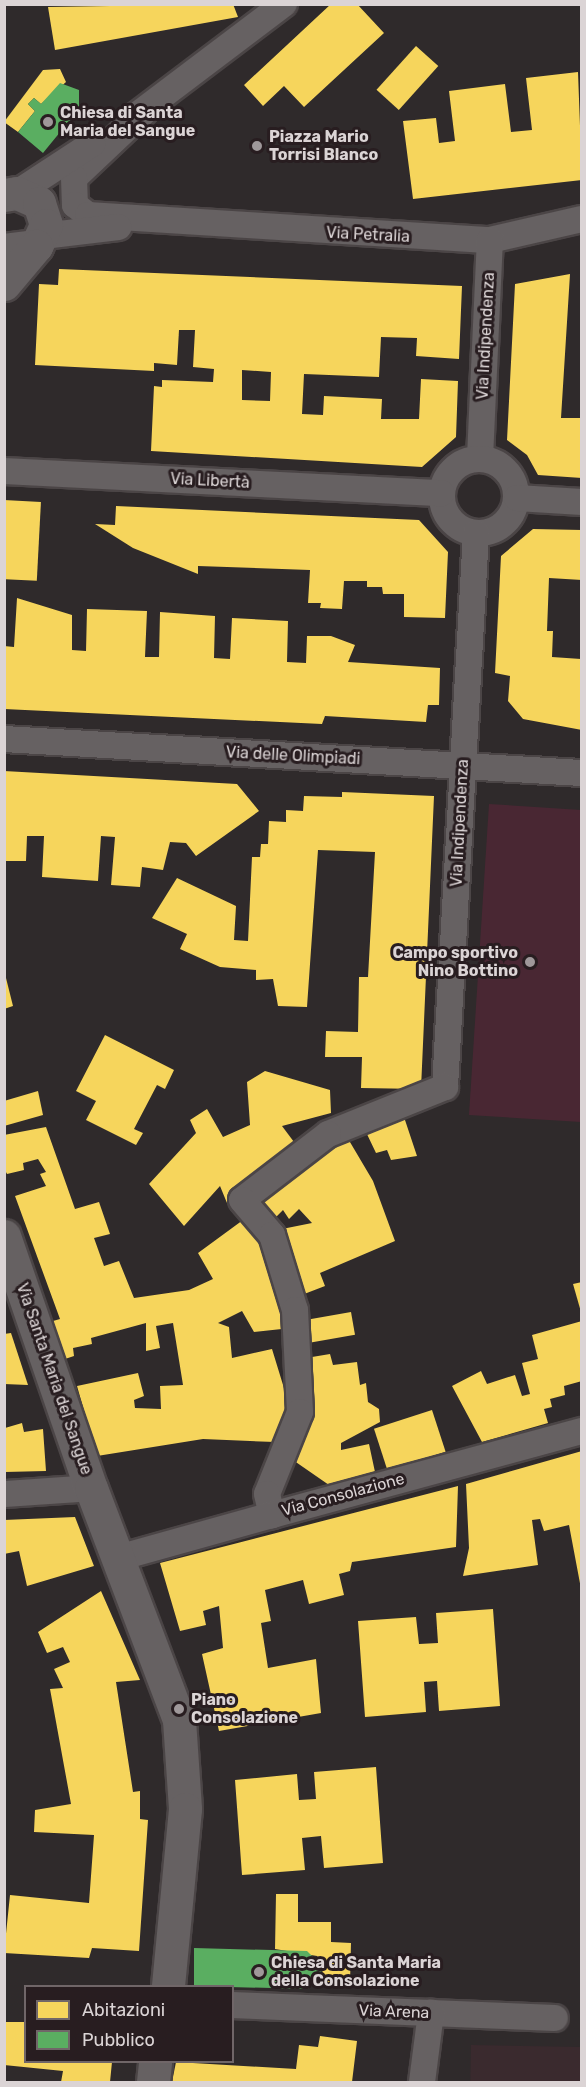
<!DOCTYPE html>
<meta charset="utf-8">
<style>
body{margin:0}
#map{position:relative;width:586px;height:2087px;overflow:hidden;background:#2f2a2b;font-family:Rubik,sans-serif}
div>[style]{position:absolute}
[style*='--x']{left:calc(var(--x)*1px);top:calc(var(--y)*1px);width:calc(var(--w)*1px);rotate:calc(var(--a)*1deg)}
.built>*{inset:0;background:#3a2a2e;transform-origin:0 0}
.green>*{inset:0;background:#492733}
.homes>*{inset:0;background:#f6d55c;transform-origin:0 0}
.public>*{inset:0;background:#5aae61}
.roads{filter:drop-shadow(2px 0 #4b4546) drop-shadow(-2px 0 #4b4546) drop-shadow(0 2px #4b4546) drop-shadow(0 -2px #4b4546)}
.minor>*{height:26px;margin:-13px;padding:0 13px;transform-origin:13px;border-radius:13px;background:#666162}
.minor>.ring{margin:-13px;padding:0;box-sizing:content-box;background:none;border:26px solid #666162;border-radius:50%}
.tertiary>*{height:33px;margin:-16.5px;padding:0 16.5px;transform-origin:16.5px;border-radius:16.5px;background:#666162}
.dots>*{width:16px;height:16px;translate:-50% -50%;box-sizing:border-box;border:3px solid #281d20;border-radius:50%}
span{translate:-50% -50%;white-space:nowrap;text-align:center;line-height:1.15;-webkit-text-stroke:6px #281d20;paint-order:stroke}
.poi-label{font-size:16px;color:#dbd4d5;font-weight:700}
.left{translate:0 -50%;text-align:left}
.right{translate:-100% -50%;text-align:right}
.street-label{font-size:16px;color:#dbd4d5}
.frame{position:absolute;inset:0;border:6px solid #dbd4d5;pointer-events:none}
.legend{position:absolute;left:24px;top:1985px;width:210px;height:78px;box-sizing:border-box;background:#281d20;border:2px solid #706668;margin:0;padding:8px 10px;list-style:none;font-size:18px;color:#dbd4d5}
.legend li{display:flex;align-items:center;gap:12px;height:30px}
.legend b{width:30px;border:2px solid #706668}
</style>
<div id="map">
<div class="built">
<i style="left:471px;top:2045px;width:110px;height:37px;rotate:1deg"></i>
</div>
<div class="green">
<i style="clip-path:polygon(489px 804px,581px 810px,581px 1122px,469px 1115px)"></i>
</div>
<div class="homes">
<i style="clip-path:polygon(233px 4px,238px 17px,55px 50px,48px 7px)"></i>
<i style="clip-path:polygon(331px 4px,357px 4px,384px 33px,304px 107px,284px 86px,263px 106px,244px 85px)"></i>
<i style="left:416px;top:46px;width:30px;height:59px;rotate:42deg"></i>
<i style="clip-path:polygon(60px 69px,66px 82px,41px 104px,34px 98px,28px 104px,35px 111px,18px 132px,4px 122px,43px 70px)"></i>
<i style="clip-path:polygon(578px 72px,582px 180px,413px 199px,403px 121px,436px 118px,439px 143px,455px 141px,449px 91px,505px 84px,511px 132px,532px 130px,526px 78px)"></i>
<i style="clip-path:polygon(evenodd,59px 269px,462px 286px,459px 359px,416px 356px,417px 338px,381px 337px,379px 377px,304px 374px,302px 414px,323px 415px,324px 396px,382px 399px,381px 419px,419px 419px,421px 379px,458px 381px,456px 437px,422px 467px,151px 451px,154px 386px,162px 387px,162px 380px,213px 382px,214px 369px,193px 367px,195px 330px,179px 330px,177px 365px,154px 363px,154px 371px,35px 365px,39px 284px,58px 285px,59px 269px,242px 370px,271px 372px,270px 401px,242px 400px,242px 370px)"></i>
<i style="clip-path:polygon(570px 274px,561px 418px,582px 418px,582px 478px,538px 475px,527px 455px,507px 440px,515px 284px)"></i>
<i style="left:4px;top:500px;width:37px;height:79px;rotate:3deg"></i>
<i style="clip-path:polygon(116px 506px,419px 520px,448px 552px,445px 618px,404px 617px,404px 594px,383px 594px,382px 587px,367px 587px,367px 581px,344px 581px,342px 609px,320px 608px,321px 603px,308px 603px,310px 570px,198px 566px,198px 574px,133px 548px,95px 524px,115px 525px)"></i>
<i style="clip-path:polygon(533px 529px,582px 530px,582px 580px,549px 578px,547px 631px,553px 631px,552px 657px,581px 659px,582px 730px,523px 719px,508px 701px,510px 676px,495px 673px,501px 556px)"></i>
<i style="clip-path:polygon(17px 598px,72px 615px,72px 650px,86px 651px,87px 609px,147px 611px,145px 657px,159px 657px,160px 612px,215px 616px,214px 658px,230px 659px,232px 618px,288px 621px,287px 662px,306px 663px,307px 636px,331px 636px,355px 645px,348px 662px,440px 668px,439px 705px,428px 705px,426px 722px,325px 716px,322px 724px,4px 709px,4px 646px,14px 647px)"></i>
<i style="clip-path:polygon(4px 771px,237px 784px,259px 811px,196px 856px,186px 843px,170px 842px,163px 870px,142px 867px,140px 887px,111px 885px,115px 837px,101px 836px,98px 881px,42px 877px,44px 836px,27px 836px,26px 861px,4px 861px)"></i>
<i style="clip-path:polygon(342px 792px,434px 796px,421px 1089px,361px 1088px,362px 1057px,325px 1057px,326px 1031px,358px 1032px,359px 977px,368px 977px,375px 852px,318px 850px,307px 1007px,278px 1006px,273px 979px,256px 980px,256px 970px,220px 967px,180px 949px,187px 934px,152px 918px,177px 878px,236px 906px,234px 940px,248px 941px,252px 857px,260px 857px,261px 844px,268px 844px,269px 821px,286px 822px,286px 810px,303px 811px,304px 796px,342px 797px)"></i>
<i style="clip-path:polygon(4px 970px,13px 1006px,4px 1009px)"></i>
<i style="clip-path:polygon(105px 1035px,174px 1070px,165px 1089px,157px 1085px,134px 1129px,143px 1133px,136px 1145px,86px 1120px,96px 1101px,76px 1091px)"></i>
<i style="clip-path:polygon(265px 1071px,330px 1090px,331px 1113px,282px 1126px,297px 1146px,227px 1203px,220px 1186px,184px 1226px,149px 1184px,196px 1133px,190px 1120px,207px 1109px,223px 1137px,250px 1125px,247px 1082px)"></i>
<i style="clip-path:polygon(38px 1091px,43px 1115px,4px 1126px,4px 1101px)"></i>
<i style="clip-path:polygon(403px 1114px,417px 1156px,391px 1160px,387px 1150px,376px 1153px,365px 1130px)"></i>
<i style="clip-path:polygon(46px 1127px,75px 1209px,99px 1202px,110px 1234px,94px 1238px,104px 1266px,119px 1261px,134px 1298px,189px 1290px,213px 1279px,198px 1253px,243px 1220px,266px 1245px,291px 1328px,254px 1332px,242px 1311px,218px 1323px,229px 1327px,232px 1358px,272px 1349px,291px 1411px,275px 1442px,203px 1439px,97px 1456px,77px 1386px,138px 1373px,144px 1396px,134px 1400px,135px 1408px,161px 1409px,160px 1386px,183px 1385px,173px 1323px,156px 1326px,160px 1348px,146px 1351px,146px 1323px,91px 1338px,92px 1344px,73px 1348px,74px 1356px,62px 1360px,53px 1321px,60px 1319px,15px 1196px,46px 1186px,40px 1174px,46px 1172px,38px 1159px,23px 1163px,24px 1170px,7px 1174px,4px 1168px,4px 1135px)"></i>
<i style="clip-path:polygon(347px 1137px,373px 1181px,395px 1241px,320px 1273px,325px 1286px,299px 1296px,277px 1230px,312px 1223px,299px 1209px,289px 1219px,283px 1210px,273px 1220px,258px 1199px,299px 1165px)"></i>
<i style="clip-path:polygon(582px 1282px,582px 1312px,581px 1312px,573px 1284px)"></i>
<i style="left:351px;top:1312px;width:23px;height:52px;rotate:80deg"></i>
<i style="clip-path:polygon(582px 1321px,582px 1381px,564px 1386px,565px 1395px,550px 1399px,552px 1407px,544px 1409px,548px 1423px,482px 1442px,452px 1386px,481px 1371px,487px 1384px,515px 1375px,522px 1396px,530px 1394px,522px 1363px,538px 1359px,532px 1335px)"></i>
<i style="clip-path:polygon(11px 1333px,28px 1385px,4px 1384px,4px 1334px)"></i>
<i style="clip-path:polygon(330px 1354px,333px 1365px,357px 1362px,360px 1385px,366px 1383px,368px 1402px,379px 1409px,380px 1422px,341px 1443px,341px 1450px,369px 1444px,375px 1472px,329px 1485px,290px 1458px,313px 1412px,306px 1358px)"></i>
<i style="left:432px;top:1410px;width:44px;height:61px;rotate:72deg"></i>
<i style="clip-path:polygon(22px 1423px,24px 1432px,43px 1429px,46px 1471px,5px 1472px,5px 1428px)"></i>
<i style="clip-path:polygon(582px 1451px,582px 1594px,569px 1525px,544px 1531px,540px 1519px,532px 1520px,538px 1565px,463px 1576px,469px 1548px,466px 1484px)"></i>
<i style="clip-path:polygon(458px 1486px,456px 1547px,352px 1562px,350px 1571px,339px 1574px,344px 1595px,309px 1604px,303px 1580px,265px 1590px,271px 1621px,261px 1623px,268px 1668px,316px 1659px,321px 1713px,219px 1731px,202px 1654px,223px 1648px,219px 1606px,203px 1611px,206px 1625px,180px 1631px,160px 1563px)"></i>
<i style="clip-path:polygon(75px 1517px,94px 1566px,27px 1586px,19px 1551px,4px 1554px,4px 1520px)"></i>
<i style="clip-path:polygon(101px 1591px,140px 1680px,116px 1682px,133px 1792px,140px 1791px,140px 1819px,148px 1820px,139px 1951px,92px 1948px,89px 1958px,4px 1953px,10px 1895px,89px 1903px,94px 1835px,34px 1832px,35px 1810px,71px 1804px,50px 1689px,63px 1688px,54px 1669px,70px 1662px,63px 1647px,47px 1653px,38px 1632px)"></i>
<i style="clip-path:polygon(493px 1609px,500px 1706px,439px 1711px,437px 1681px,424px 1682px,426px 1712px,365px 1717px,358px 1621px,416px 1617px,419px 1644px,438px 1643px,436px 1613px)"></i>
<i style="clip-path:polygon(376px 1767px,383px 1863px,324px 1868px,321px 1836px,302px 1838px,305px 1870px,242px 1875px,235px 1780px,297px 1774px,299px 1800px,316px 1799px,314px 1772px)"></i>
<i style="clip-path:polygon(276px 1894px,298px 1894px,298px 1922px,331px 1922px,331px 1942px,351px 1943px,350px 1984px,317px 1984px,324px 1968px,317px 1956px,275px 1949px)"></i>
<i style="clip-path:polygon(4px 2022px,26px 2022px,26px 2062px,112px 2062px,110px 2082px,61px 2082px,63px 2071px,4px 2065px)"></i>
<i style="clip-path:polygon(320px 2036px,357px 2041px,352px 2082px,172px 2082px,176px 2062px,296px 2069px,299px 2045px,318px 2047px)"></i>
</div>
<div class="public">
<i style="clip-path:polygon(60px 83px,79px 90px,79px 109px,43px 153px,18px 132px,35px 111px,28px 104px,34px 98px,41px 104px)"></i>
<i style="clip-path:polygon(194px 1948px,307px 1951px,324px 1968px,308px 1989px,194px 1986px)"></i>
</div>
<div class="roads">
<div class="minor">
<i style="--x:146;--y:110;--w:99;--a:136.6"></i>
<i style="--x:74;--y:178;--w:27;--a:88"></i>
<i style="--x:75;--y:205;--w:16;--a:38"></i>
<i style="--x:88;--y:215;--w:403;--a:3.6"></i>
<i style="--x:490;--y:240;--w:94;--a:-12.9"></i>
<i style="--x:133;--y:118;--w:189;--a:-37.1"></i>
<i style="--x:17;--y:193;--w:90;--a:-33.2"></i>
<i style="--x:43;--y:236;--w:76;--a:-6.8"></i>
<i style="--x:480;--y:458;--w:218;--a:-87.4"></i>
<i class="ring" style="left:442px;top:459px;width:48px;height:48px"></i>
<i style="--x:4;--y:471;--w:438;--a:2.9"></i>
<i style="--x:517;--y:498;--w:65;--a:3.5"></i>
<i style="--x:476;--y:533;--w:555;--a:93.2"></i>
<i style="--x:445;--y:1087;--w:126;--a:158.1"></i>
<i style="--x:328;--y:1134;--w:108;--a:142.5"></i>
<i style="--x:242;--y:1200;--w:46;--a:49.4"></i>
<i style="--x:272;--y:1235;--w:78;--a:73"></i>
<i style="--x:295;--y:1310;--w:102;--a:87.2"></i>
<i style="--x:300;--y:1412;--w:88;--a:111.9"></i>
<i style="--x:267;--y:1494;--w:22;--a:77"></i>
<i style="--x:272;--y:1515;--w:321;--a:-15.2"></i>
<i style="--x:4;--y:739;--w:579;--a:3.37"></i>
<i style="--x:4;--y:1494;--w:87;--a:-3.9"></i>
<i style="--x:118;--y:1558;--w:160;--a:-15.6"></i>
<i style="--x:232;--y:2005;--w:323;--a:2.3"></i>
<i style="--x:422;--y:2082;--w:70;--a:-82.6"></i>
</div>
<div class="tertiary">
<i style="--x:4;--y:195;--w:13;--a:-9"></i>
<i style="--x:17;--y:193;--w:24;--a:24"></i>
<i style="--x:39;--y:203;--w:23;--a:72"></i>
<i style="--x:46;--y:225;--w:23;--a:115"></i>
<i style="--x:36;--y:246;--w:32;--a:173"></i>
<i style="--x:4;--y:284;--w:50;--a:-49.9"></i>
<i style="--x:4;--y:1236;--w:267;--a:71"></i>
<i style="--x:91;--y:1488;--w:248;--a:69.2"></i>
<i style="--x:179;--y:1720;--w:89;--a:86.1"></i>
<i style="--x:185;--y:1809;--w:178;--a:95.5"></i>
<i style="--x:153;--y:2082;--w:20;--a:-84"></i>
</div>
</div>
<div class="dots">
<i style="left:48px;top:122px;background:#9f989a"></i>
<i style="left:257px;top:146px;background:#9f989a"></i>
<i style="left:530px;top:962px;background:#9f989a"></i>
<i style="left:179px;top:1709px;background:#9f989a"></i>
<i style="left:259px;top:1972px;background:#9f989a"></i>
</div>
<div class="poi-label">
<span class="left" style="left:60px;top:122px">Chiesa di Santa<br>Maria del Sangue</span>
<span class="left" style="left:269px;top:146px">Piazza Mario<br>Torrisi Blanco</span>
<span class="right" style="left:518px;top:962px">Campo sportivo<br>Nino Bottino</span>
<span class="left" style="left:191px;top:1709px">Piano<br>Consolazione</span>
<span class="left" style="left:271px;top:1972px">Chiesa di Santa Maria<br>della Consolazione</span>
</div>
<div class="street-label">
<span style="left:368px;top:235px;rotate:3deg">Via Petralia</span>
<span style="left:486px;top:336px;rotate:-87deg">Via Indipendenza</span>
<span style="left:210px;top:481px;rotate:3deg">Via Libertà</span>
<span style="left:293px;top:756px;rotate:3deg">Via delle Olimpiadi</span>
<span style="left:460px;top:823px;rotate:-87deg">Via Indipendenza</span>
<span style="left:54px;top:1379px;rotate:71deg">Via Santa Maria del Sangue</span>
<span style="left:343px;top:1495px;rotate:-15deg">Via Consolazione</span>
<span style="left:394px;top:2012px;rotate:2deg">Via Arena</span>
</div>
<div class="frame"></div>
<ul class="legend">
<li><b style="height:16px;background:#f6d55c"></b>Abitazioni</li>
<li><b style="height:16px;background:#5aae61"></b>Pubblico</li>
</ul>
</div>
